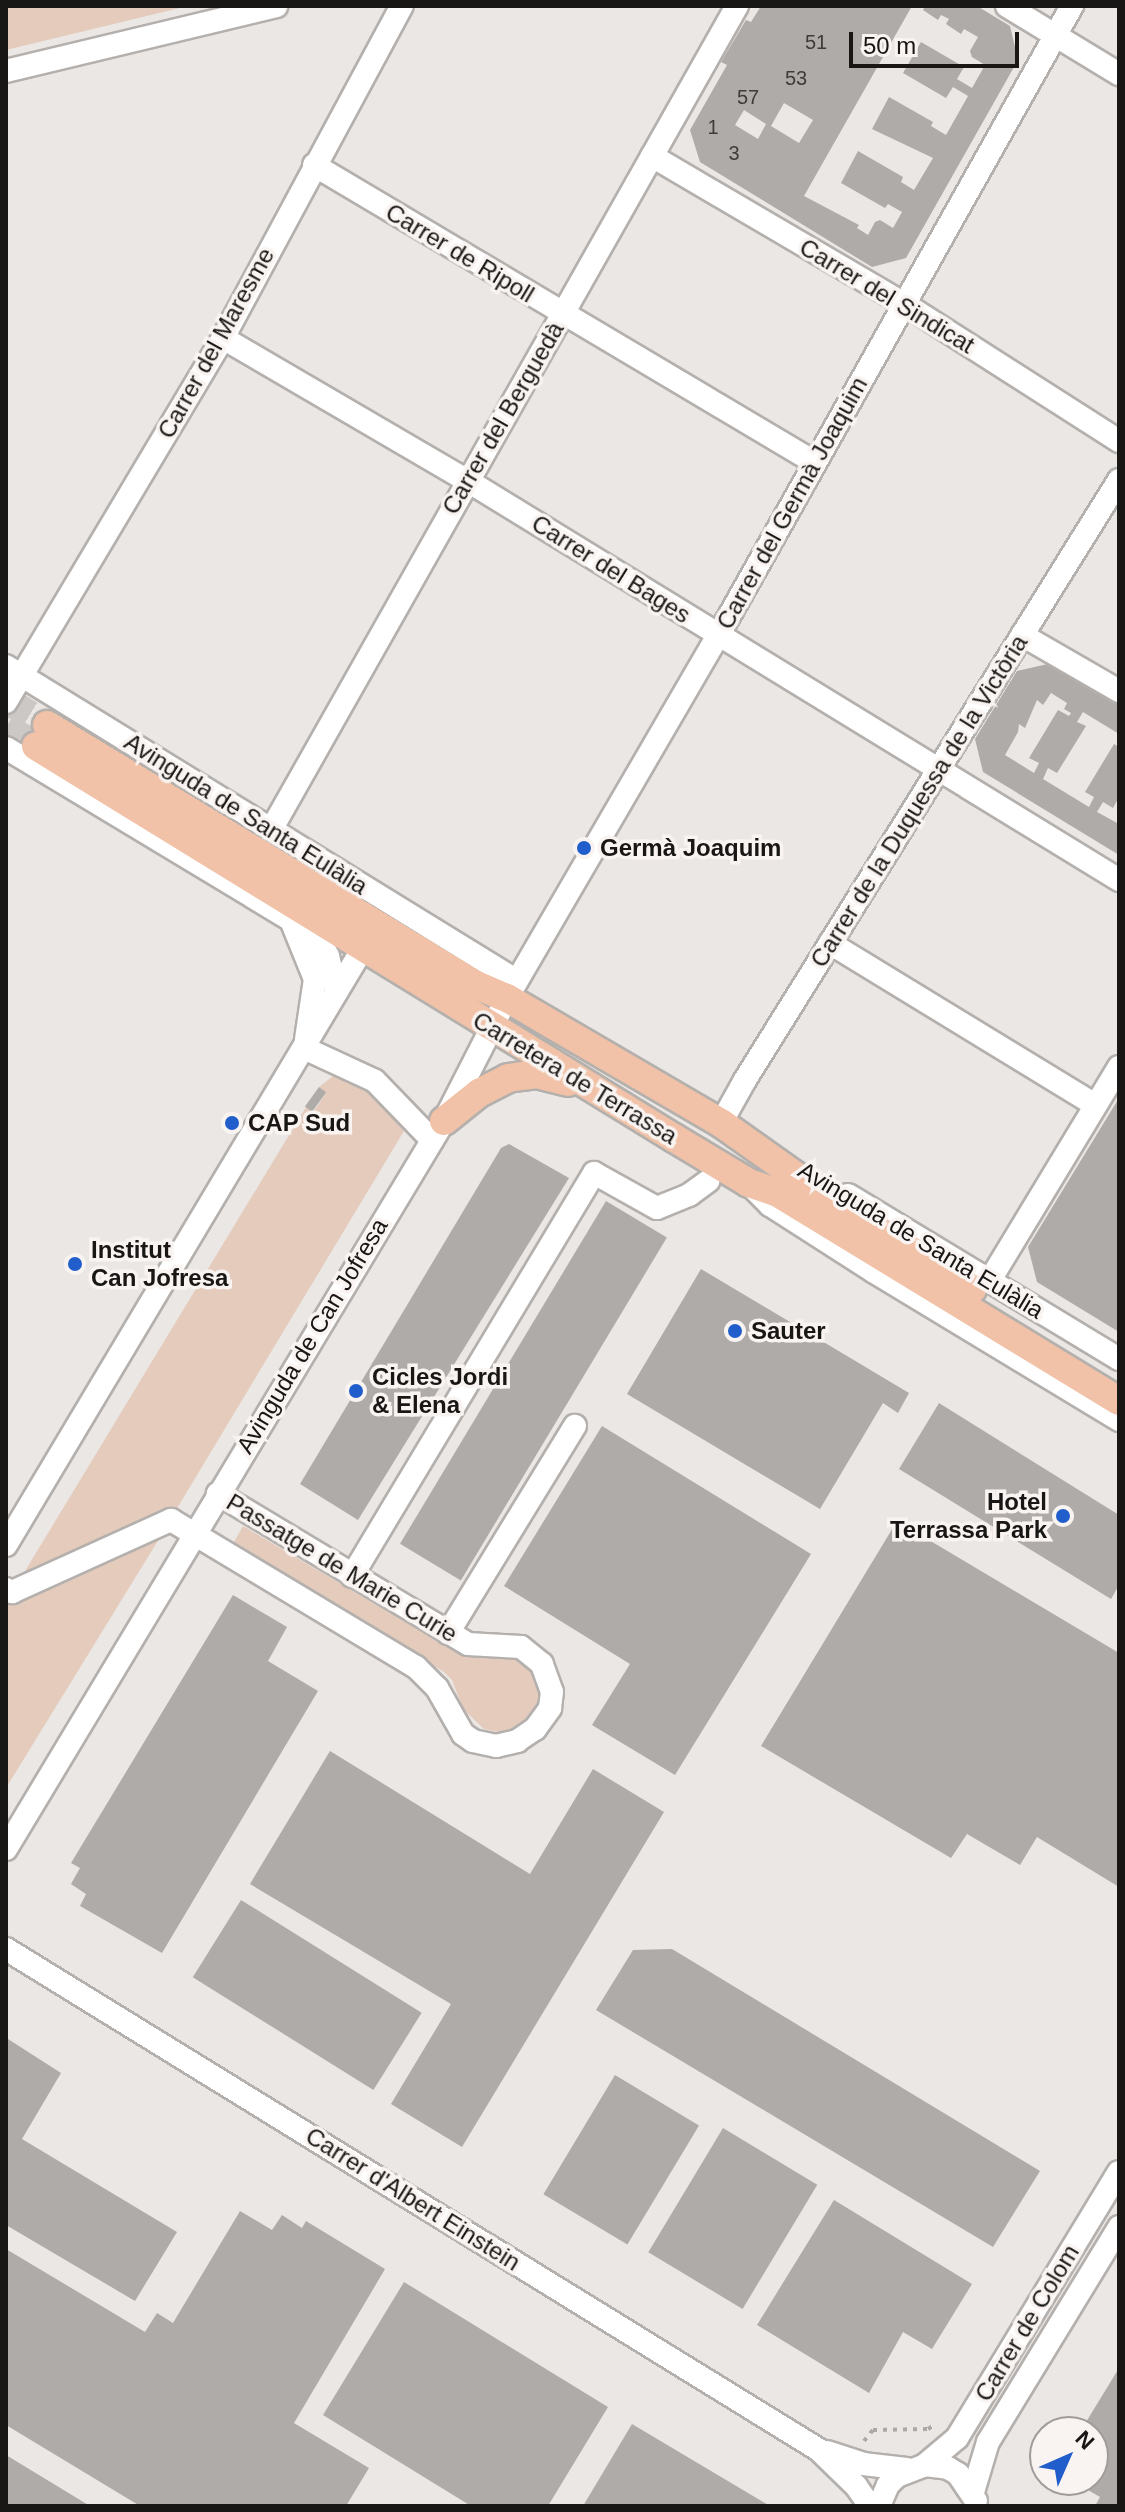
<!DOCTYPE html>
<meta charset="utf-8">
<style>
body{margin:0}
#map{position:relative;width:1125px;height:2512px;overflow:hidden;background:#ebe7e4;font-family:Helvetica,sans-serif}
div>[style]{position:absolute}
[style*='--x']{left:calc(var(--x)*1px);top:calc(var(--y)*1px);width:calc(var(--w)*1px);rotate:calc(var(--a)*1deg)}
.green>*{inset:0;background:#e4cbbc}
.building>*{inset:0;background:#afaba8;transform-origin:0 0}
.major-tunnel>*{height:28px;margin-top:-14px;transform-origin:0;background:repeating-linear-gradient(90deg,#cbc8c5 0 28px,transparent 0 42px)}
.path>*{height:4px;margin-top:-2px;transform-origin:0;background:repeating-linear-gradient(90deg,#aba8a6 0 4px,transparent 0 10px)}
.roads{filter:drop-shadow(2px 0 #b4b0ad) drop-shadow(-2px 0 #b4b0ad) drop-shadow(0 2px #b4b0ad) drop-shadow(0 -2px #b4b0ad)}
.minor>*{height:22px;margin:-11px;padding:0 11px;transform-origin:11px;border-radius:11px;background:#fff}
.major>*{height:28px;margin:-14px;padding:0 14px;transform-origin:14px;border-radius:14px;background:#f1c2a7}
.dots>*{width:22px;height:22px;translate:-50% -50%;box-sizing:border-box;border:4px solid #f9f4f1;border-radius:50%}
span{translate:-50% -50%;white-space:nowrap;text-align:center;line-height:1.15;-webkit-text-stroke:7px #f9f4f1;paint-order:stroke}
.number-label{font-size:20px;color:#3e3c3a}
.number-label span{-webkit-text-stroke-width:0}
.street-label{font-size:24px;color:#181716}
.poi-label{font-size:24px;color:#181716;font-weight:700}
.left{translate:0 -50%;text-align:left}
.right{translate:-100% -50%;text-align:right}
.frame{position:absolute;inset:0;border:8px solid #181716;pointer-events:none}
.north{position:absolute;left:1029px;top:2416px;width:80px;height:80px;box-sizing:border-box;background:#f9f4f1;border:2px solid #9f9c99;border-radius:50%;rotate:45deg;font-size:22px;font-weight:700;line-height:32px;text-align:center;color:#181716}
.north::after{content:'';display:block;margin:auto;width:28px;height:36px;background:#215ecb;clip-path:polygon(50% 0,100% 100%,50% 72%,0 100%)}
.scale{position:absolute;left:849px;top:32px;width:170px;height:36px;box-sizing:border-box;border:4px solid #181716;border-top:0;padding-left:10px;font-size:24px;line-height:28px;white-space:nowrap;color:#181716;-webkit-text-stroke:6px #f9f4f1;paint-order:stroke}
</style>
<div id="map">
<div class="green">
<i style="clip-path:polygon(6px 6px,188px 6px,6px 50px)"></i>
<i style="clip-path:polygon(333px 1076px,364px 1085px,388px 1106px,404px 1131px,176px 1510px,19px 1581px,306px 1107px,314px 1111px,326px 1093px,319px 1087px)"></i>
<i style="clip-path:polygon(243px 1526px,459px 1654px,510px 1654px,522px 1661px,538px 1681px,538px 1708px,517px 1729px,502px 1733px,484px 1729px,463px 1709px,452px 1680px,444px 1672px,234px 1542px)"></i>
<i style="clip-path:polygon(159px 1539px,6px 1788px,6px 1605px)"></i>
</div>
<div class="building">
<i style="clip-path:polygon(evenodd,761px 6px,912px 6px,804px 196px,859px 225px,857px 228px,868px 235px,875px 222px,880px 220px,893px 228px,902px 212px,888px 204px,885px 208px,841px 183px,858px 151px,903px 177px,901px 182px,914px 190px,933px 158px,872px 129px,889px 97px,933px 122px,931px 126px,946px 135px,968px 96px,953px 87px,946px 98px,903px 73px,921px 42px,964px 67px,957px 79px,972px 88px,985px 65px,972px 57px,970px 51px,978px 37px,964px 29px,961px 34px,946px 24px,949px 19px,941px 15px,938px 20px,923px 10px,925px 6px,977px 6px,1010px 26px,1018px 60px,906px 258px,872px 267px,700px 162px,690px 130px,727px 65px,721px 62px,746px 20px,751px 22px,761px 6px,784px 103px,813px 120px,799px 143px,771px 126px,784px 103px,761px 6px,744px 110px,766px 124px,758px 139px,735px 125px,744px 110px)"></i>
<i style="clip-path:polygon(evenodd,1052px 663px,1119px 704px,1119px 734px,1083px 712px,1077px 722px,1086px 726px,1057px 773px,1048px 768px,1043px 779px,1089px 807px,1094px 797px,1085px 792px,1114px 744px,1119px 747px,1119px 797px,1113px 808px,1103px 802px,1097px 812px,1119px 824px,1119px 855px,983px 772px,975px 739px,1017px 671px,1052px 663px,1051px 693px,1067px 703px,1064px 709px,1071px 713px,1069px 716px,1058px 710px,1029px 758px,1039px 763px,1034px 773px,1005px 755px,1018px 732px,1019px 724px,1025px 728px,1037px 700px,1043px 705px,1051px 693px)"></i>
<i style="left:319px;top:1087px;width:9px;height:24px;rotate:36deg"></i>
<i style="clip-path:polygon(1119px 1098px,1119px 1332px,1037px 1282px,1028px 1247px)"></i>
<i style="clip-path:polygon(509px 1144px,569px 1178px,358px 1520px,300px 1484px,501px 1148px)"></i>
<i style="left:606px;top:1201px;width:71px;height:400px;rotate:31deg"></i>
<i style="clip-path:polygon(701px 1269px,909px 1393px,898px 1413px,883px 1403px,820px 1509px,627px 1394px)"></i>
<i style="clip-path:polygon(939px 1403px,1119px 1515px,1119px 1585px,1111px 1599px,899px 1469px)"></i>
<i style="clip-path:polygon(602px 1426px,811px 1554px,675px 1775px,592px 1725px,630px 1664px,504px 1586px)"></i>
<i style="clip-path:polygon(897px 1521px,1119px 1653px,1119px 1887px,1037px 1837px,1020px 1865px,967px 1834px,951px 1858px,761px 1746px)"></i>
<i style="clip-path:polygon(233px 1595px,287px 1627px,268px 1661px,318px 1691px,162px 1953px,80px 1906px,86px 1894px,71px 1884px,80px 1868px,71px 1863px)"></i>
<i style="clip-path:polygon(330px 1751px,530px 1874px,593px 1769px,664px 1812px,462px 2147px,391px 2104px,451px 2004px,250px 1884px)"></i>
<i style="left:241px;top:1900px;width:213px;height:91px;rotate:32deg"></i>
<i style="clip-path:polygon(672px 1949px,1040px 2171px,993px 2247px,596px 2010px,633px 1950px)"></i>
<i style="clip-path:polygon(8px 2039px,61px 2073px,22px 2139px,177px 2232px,135px 2301px,6px 2225px)"></i>
<i style="left:615px;top:2075px;width:98px;height:139px;rotate:31deg"></i>
<i style="left:723px;top:2128px;width:110px;height:145px;rotate:31deg"></i>
<i style="clip-path:polygon(834px 2200px,972px 2284px,932px 2349px,903px 2332px,869px 2393px,757px 2325px)"></i>
<i style="clip-path:polygon(240px 2211px,272px 2230px,282px 2215px,302px 2228px,306px 2221px,385px 2269px,294px 2423px,369px 2468px,346px 2506px,140px 2506px,6px 2425px,6px 2249px,145px 2332px,157px 2313px,173px 2323px)"></i>
<i style="clip-path:polygon(404px 2282px,608px 2407px,548px 2506px,471px 2506px,323px 2415px)"></i>
<i style="clip-path:polygon(1119px 2368px,1119px 2506px,1095px 2506px,1100px 2497px,1071px 2480px,1093px 2480px,1093px 2432px,1080px 2432px)"></i>
<i style="clip-path:polygon(632px 2424px,770px 2506px,583px 2506px)"></i>
<i style="clip-path:polygon(6px 2455px,90px 2506px,6px 2506px)"></i>
</div>
<div class="major-tunnel">
<i style="--x:6;--y:700;--w:48;--a:31.4"></i>
<i style="--x:6;--y:727;--w:36;--a:32"></i>
</div>
<div class="path">
<i style="--x:864;--y:2441;--w:14;--a:-51"></i>
<i style="--x:873;--y:2430;--w:55;--a:-1"></i>
<i style="--x:928;--y:2429;--w:9;--a:-32"></i>
</div>
<div class="roads">
<div class="minor">
<i style="--x:1007;--y:6;--w:131;--a:31.3"></i>
<i style="--x:6;--y:71;--w:278;--a:-13.5"></i>
<i style="--x:652;--y:156;--w:291;--a:30.4"></i>
<i style="--x:903;--y:303;--w:256;--a:32.6"></i>
<i style="--x:314;--y:165;--w:582;--a:30.71"></i>
<i style="--x:223;--y:338;--w:284;--a:30.3"></i>
<i style="--x:468;--y:481;--w:764;--a:31.5"></i>
<i style="--x:1022;--y:635;--w:112;--a:30"></i>
<i style="--x:6;--y:666;--w:600;--a:31.65"></i>
<i style="--x:6;--y:702;--w:424;--a:-59.2"></i>
<i style="--x:223;--y:338;--w:377;--a:-61.7"></i>
<i style="--x:6;--y:748;--w:333;--a:31.1"></i>
<i style="--x:291;--y:920;--w:64;--a:67.9"></i>
<i style="--x:315;--y:979;--w:61;--a:98.5"></i>
<i style="--x:271;--y:830;--w:947;--a:-60.51"></i>
<i style="--x:304;--y:912;--w:50;--a:61.4"></i>
<i style="--x:328;--y:956;--w:37;--a:77"></i>
<i style="--x:830;--y:943;--w:311;--a:31.4"></i>
<i style="--x:304;--y:1048;--w:78;--a:24.9"></i>
<i style="--x:375;--y:1081;--w:82;--a:46"></i>
<i style="--x:735;--y:1130;--w:16;--a:-153"></i>
<i style="--x:721;--y:1123;--w:49;--a:-60.8"></i>
<i style="--x:745;--y:1080;--w:707;--a:-58.06"></i>
<i style="--x:749;--y:1184;--w:30;--a:45"></i>
<i style="--x:770;--y:1205;--w:122;--a:32.7"></i>
<i style="--x:873;--y:1271;--w:288;--a:31.2"></i>
<i style="--x:848;--y:1195;--w:317;--a:31.2"></i>
<i style="--x:990;--y:1280;--w:249;--a:-58.8"></i>
<i style="--x:6;--y:1545;--w:684;--a:-59.12"></i>
<i style="--x:357;--y:958;--w:14;--a:-39"></i>
<i style="--x:368;--y:949;--w:13;--a:0"></i>
<i style="--x:352;--y:1576;--w:470;--a:-59"></i>
<i style="--x:594;--y:1173;--w:72;--a:29.1"></i>
<i style="--x:657;--y:1208;--w:35;--a:-22"></i>
<i style="--x:689;--y:1195;--w:24;--a:-36"></i>
<i style="--x:6;--y:1589;--w:7;--a:27"></i>
<i style="--x:12;--y:1592;--w:175;--a:-24.4"></i>
<i style="--x:171;--y:1520;--w:286;--a:31"></i>
<i style="--x:416;--y:1667;--w:30;--a:45"></i>
<i style="--x:437;--y:1688;--w:53;--a:60.5"></i>
<i style="--x:463;--y:1734;--w:12;--a:35"></i>
<i style="--x:473;--y:1741;--w:24;--a:12"></i>
<i style="--x:496;--y:1746;--w:22;--a:-13"></i>
<i style="--x:517;--y:1741;--w:22;--a:-34"></i>
<i style="--x:535;--y:1729;--w:26;--a:-54"></i>
<i style="--x:550;--y:1708;--w:16;--a:-83"></i>
<i style="--x:552;--y:1692;--w:30;--a:-110"></i>
<i style="--x:542;--y:1664;--w:27;--a:-141"></i>
<i style="--x:521;--y:1647;--w:53;--a:-176.8"></i>
<i style="--x:468;--y:1644;--w:292;--a:-149"></i>
<i style="--x:448;--y:1633;--w:243;--a:-58.5"></i>
<i style="--x:6;--y:1849;--w:850;--a:-58.97"></i>
<i style="--x:444;--y:1121;--w:138;--a:-62.9"></i>
<i style="--x:507;--y:998;--w:419;--a:-59.8"></i>
<i style="--x:718;--y:636;--w:723;--a:-60.67"></i>
<i style="--x:6;--y:1949;--w:955;--a:31.64"></i>
<i style="--x:819;--y:2450;--w:52;--a:44.2"></i>
<i style="--x:856;--y:2486;--w:24;--a:55"></i>
<i style="--x:827;--y:2452;--w:38;--a:18"></i>
<i style="--x:863;--y:2464;--w:44;--a:6.5"></i>
<i style="--x:925;--y:2465;--w:42;--a:-40.2"></i>
<i style="--x:957;--y:2438;--w:311;--a:-58.7"></i>
<i style="--x:973;--y:2492;--w:52;--a:-73.3"></i>
<i style="--x:988;--y:2442;--w:252;--a:-58.6"></i>
<i style="--x:879;--y:2506;--w:23;--a:-67"></i>
<i style="--x:888;--y:2485;--w:13;--a:-45"></i>
<i style="--x:897;--y:2476;--w:30;--a:-21"></i>
<i style="--x:925;--y:2465;--w:23;--a:7"></i>
<i style="--x:948;--y:2468;--w:12;--a:31"></i>
<i style="--x:958;--y:2474;--w:32;--a:56"></i>
</div>
<div class="major">
<i style="--x:47;--y:725;--w:502;--a:31.22"></i>
<i style="--x:476;--y:985;--w:34;--a:23"></i>
<i style="--x:507;--y:998;--w:248;--a:30.3"></i>
<i style="--x:721;--y:1123;--w:126;--a:35.3"></i>
<i style="--x:824;--y:1196;--w:175;--a:32.1"></i>
<i style="--x:36;--y:746;--w:749;--a:31.57"></i>
<i style="--x:674;--y:1138;--w:87;--a:31"></i>
<i style="--x:749;--y:1183;--w:31;--a:19"></i>
<i style="--x:778;--y:1193;--w:399;--a:31.4"></i>
<i style="--x:444;--y:1121;--w:45;--a:-38.7"></i>
<i style="--x:479;--y:1093;--w:33;--a:-27"></i>
<i style="--x:508;--y:1078;--w:28;--a:-8"></i>
<i style="--x:536;--y:1074;--w:33;--a:14"></i>
</div>
</div>
<div class="dots">
<i style="left:584px;top:848px;background:#215ecb"></i>
<i style="left:232px;top:1123px;background:#215ecb"></i>
<i style="left:75px;top:1264px;background:#215ecb"></i>
<i style="left:735px;top:1331px;background:#215ecb"></i>
<i style="left:356px;top:1391px;background:#215ecb"></i>
<i style="left:1063px;top:1516px;background:#215ecb"></i>
</div>
<div class="number-label">
<span style="left:816px;top:42px">51</span>
<span style="left:796px;top:78px">53</span>
<span style="left:748px;top:97px">57</span>
<span style="left:713px;top:127px">1</span>
<span style="left:734px;top:153px">3</span>
</div>
<div class="street-label">
<span style="left:460px;top:253px;rotate:31deg">Carrer de Ripoll</span>
<span style="left:887px;top:296px;rotate:31deg">Carrer del Sindicat</span>
<span style="left:216px;top:343px;rotate:-61deg">Carrer del Maresme</span>
<span style="left:503px;top:418px;rotate:-60deg">Carrer del Berguedà</span>
<span style="left:792px;top:503px;rotate:-61deg">Carrer del Germà Joaquim</span>
<span style="left:611px;top:569px;rotate:32deg">Carrer del Bages</span>
<span style="left:919px;top:801px;rotate:-58deg">Carrer de la Duquessa de la Victòria</span>
<span style="left:246px;top:814px;rotate:32deg">Avinguda de Santa Eulàlia</span>
<span style="left:575px;top:1078px;rotate:31deg">Carretera de Terrassa</span>
<span style="left:921px;top:1240px;rotate:31deg">Avinguda de Santa Eulàlia</span>
<span style="left:312px;top:1336px;rotate:-59deg">Avinguda de Can Jofresa</span>
<span style="left:342px;top:1568px;rotate:31deg">Passatge de Marie Curie</span>
<span style="left:413px;top:2199px;rotate:32deg">Carrer d'Albert Einstein</span>
<span style="left:1027px;top:2323px;rotate:-59deg">Carrer de Colom</span>
</div>
<div class="poi-label">
<span class="left" style="left:600px;top:848px">Germà Joaquim</span>
<span class="left" style="left:248px;top:1123px">CAP Sud</span>
<span class="left" style="left:91px;top:1264px">Institut<br>Can Jofresa</span>
<span class="left" style="left:751px;top:1331px">Sauter</span>
<span class="left" style="left:372px;top:1391px">Cicles Jordi<br>&amp; Elena</span>
<span class="right" style="left:1047px;top:1516px">Hotel<br>Terrassa Park</span>
</div>
<div class="frame"></div>
<div class="north">N</div>
<div class="scale">50 m</div>
</div>
